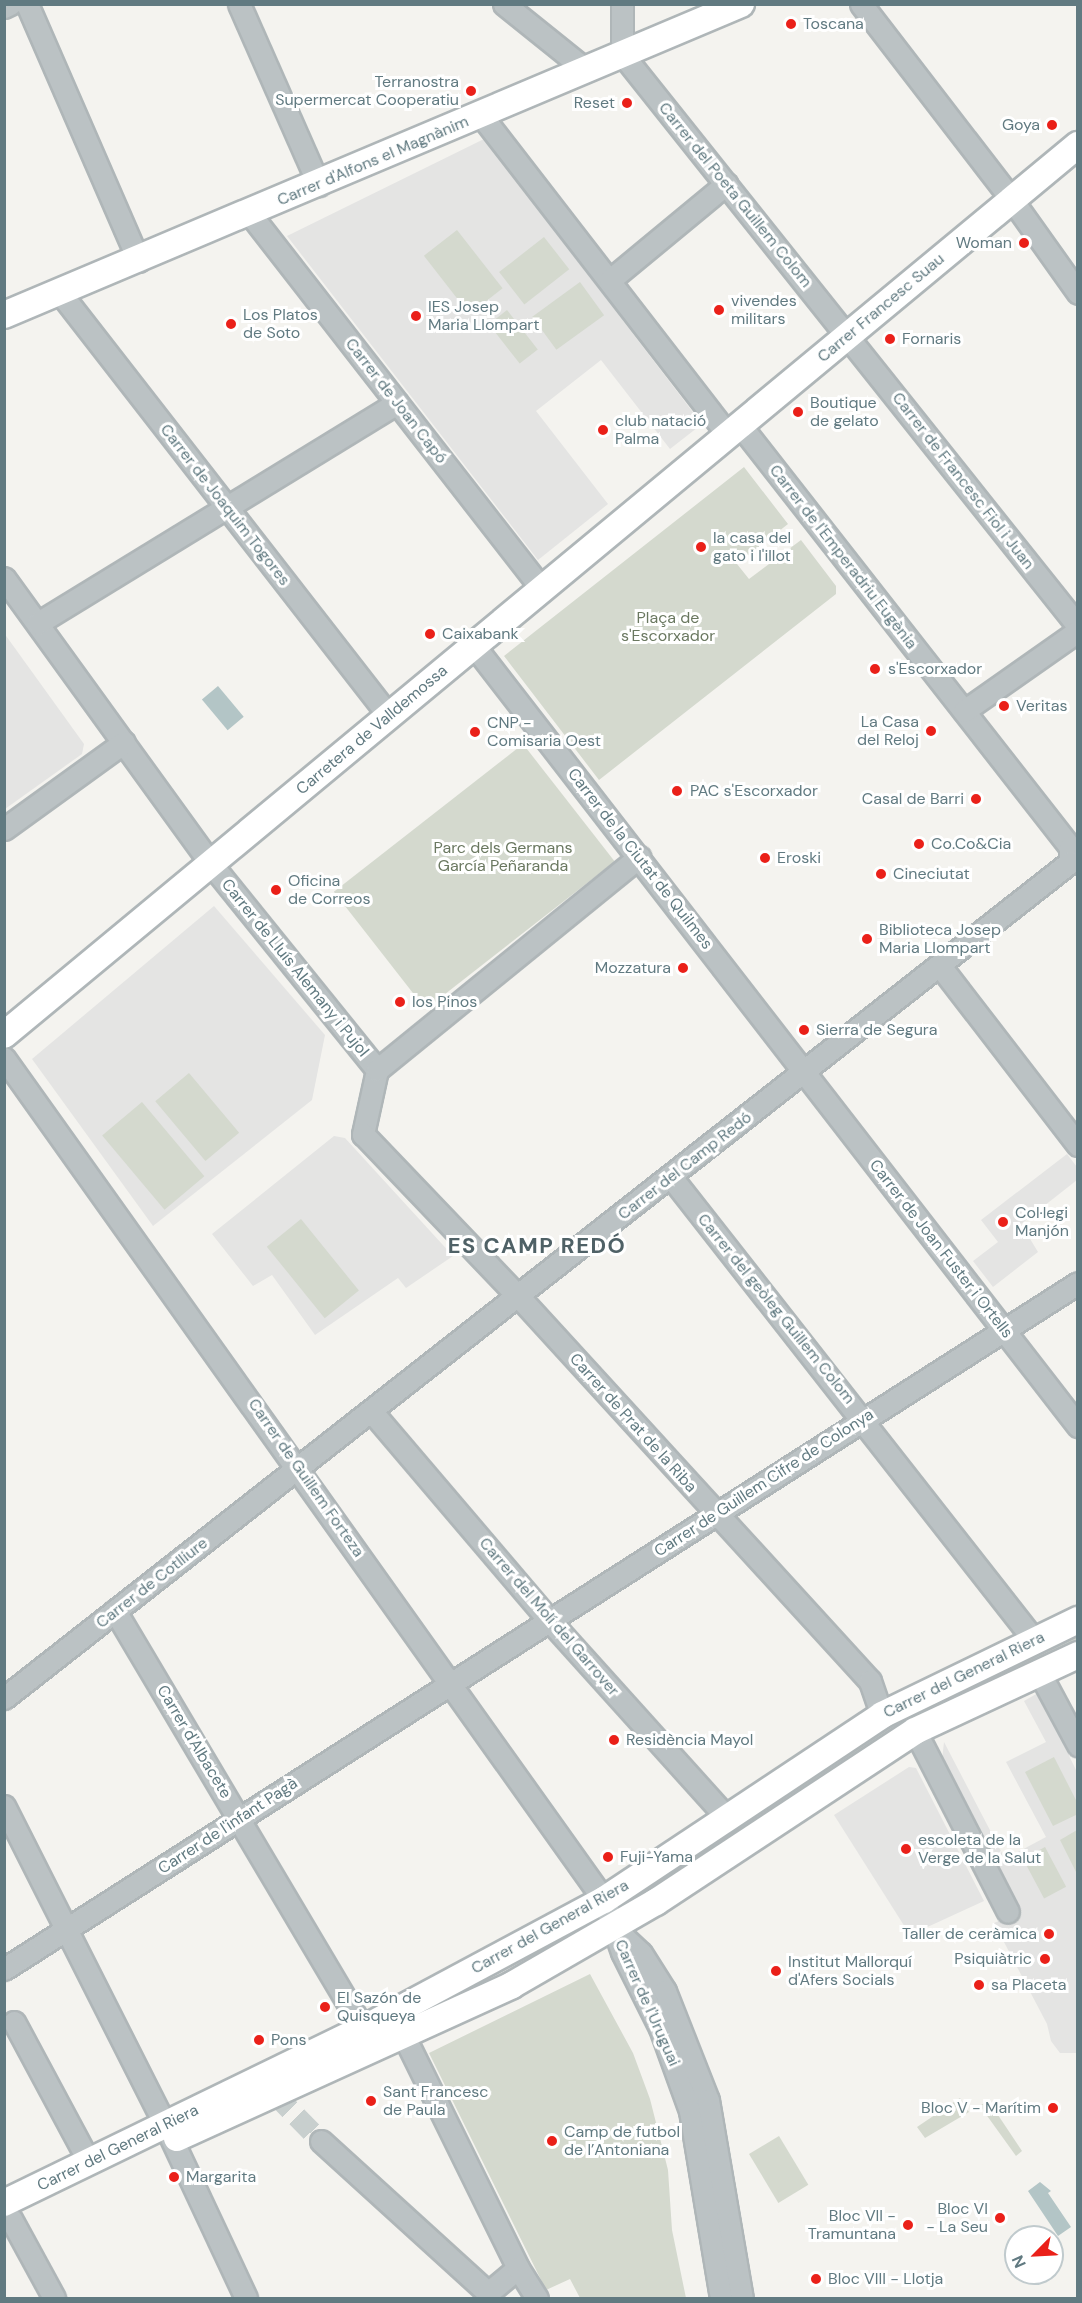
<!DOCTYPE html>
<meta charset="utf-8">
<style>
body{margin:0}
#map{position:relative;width:1082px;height:2303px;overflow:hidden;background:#f4f3ef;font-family:"DM Sans",sans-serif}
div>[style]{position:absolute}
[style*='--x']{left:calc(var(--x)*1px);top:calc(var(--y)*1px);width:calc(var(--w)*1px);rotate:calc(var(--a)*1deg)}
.built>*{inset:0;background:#e4e4e3}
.green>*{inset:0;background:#d4d9ce;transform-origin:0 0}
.water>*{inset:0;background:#b3c5c6;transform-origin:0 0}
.minor-tunnel>*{height:21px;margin-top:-10.5px;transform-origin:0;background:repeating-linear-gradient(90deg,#c8cfce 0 21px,transparent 0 31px)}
.roads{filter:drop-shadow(2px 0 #afb6b8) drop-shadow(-2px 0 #afb6b8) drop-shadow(0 2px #afb6b8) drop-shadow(0 -2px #afb6b8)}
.minor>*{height:21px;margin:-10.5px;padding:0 10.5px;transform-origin:10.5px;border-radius:10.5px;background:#bbc2c4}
.major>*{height:26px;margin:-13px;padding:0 13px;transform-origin:13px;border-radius:13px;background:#fff}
.dots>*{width:16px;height:16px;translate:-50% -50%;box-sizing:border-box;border:3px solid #fff;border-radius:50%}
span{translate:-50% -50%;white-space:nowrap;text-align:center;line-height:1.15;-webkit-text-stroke:6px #fff;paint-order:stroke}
.poi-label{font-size:16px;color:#617a81}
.left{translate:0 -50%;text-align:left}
.right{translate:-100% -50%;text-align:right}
.street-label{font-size:16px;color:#617a81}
.park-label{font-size:16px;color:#6a7860}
.district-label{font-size:22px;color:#4f6166;font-weight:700;letter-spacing:1.5px}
.frame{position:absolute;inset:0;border:6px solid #617a81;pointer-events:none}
.north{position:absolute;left:1004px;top:2225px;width:60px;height:60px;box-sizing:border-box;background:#fff;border:2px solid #c0cacd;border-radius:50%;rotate:246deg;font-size:16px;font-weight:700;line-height:24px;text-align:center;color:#617a81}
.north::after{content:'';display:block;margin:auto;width:21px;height:27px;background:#ea2019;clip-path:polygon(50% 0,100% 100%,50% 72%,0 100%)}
</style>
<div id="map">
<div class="built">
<i style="clip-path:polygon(484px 139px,702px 424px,670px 449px,601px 360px,536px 411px,608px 504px,538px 560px,287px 236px)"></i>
<i style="clip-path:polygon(4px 633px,84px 744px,82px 754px,5px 809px)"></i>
<i style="clip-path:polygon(214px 906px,325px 1035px,312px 1100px,153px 1226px,32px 1059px)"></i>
<i style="clip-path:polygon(334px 1136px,345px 1138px,453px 1256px,406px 1288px,398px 1278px,315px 1335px,272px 1275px,253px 1286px,212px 1234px)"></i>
<i style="clip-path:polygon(1067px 1154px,1077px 1167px,1077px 1180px,1021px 1224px,1038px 1252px,993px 1287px,973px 1261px,998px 1242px,981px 1220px)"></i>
<i style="clip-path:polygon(1038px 1693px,1077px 1772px,1077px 2053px,1060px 2053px,1051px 2041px,1047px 2024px,994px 1923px,1021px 1912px,942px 1760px,944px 1742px,1005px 1859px,1046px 1837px,1006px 1762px,1046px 1742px,1024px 1701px)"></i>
<i style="clip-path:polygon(909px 1767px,916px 1768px,984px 1901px,910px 1935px,834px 1815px)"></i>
</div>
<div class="green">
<i style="left:457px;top:230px;width:74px;height:42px;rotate:52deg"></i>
<i style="left:544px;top:237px;width:41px;height:57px;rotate:52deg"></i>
<i style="left:580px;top:282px;width:41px;height:59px;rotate:54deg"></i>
<i style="left:507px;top:310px;width:50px;height:23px;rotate:52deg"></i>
<i style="clip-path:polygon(744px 467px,788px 524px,737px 564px,749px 579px,801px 540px,836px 586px,836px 594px,599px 780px,504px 656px)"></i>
<i style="left:523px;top:744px;width:149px;height:240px;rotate:52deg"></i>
<i style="left:189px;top:1073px;width:78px;height:44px;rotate:50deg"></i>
<i style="left:142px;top:1102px;width:97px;height:52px;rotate:50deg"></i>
<i style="left:301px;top:1219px;width:92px;height:44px;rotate:51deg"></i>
<i style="clip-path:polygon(1077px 1632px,1077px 1645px,929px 1714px,925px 1705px)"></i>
<i style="clip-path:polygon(912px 1711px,916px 1721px,668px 1879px,786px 1799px,845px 1753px)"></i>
<i style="clip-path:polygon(1054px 1757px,1077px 1802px,1078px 1814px,1053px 1826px,1025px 1772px)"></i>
<i style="clip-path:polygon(1077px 1830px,1077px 1874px,1060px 1840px)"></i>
<i style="left:1045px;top:1847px;width:45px;height:25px;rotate:62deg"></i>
<i style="clip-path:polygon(590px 1974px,633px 2053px,650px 2099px,668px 2170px,672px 2230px,686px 2298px,580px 2298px,570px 2279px,546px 2290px,429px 2053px)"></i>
<i style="clip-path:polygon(960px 2098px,969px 2112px,925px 2138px,917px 2127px)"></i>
<i style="clip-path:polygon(988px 2100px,1022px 2151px,1016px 2156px,980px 2106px)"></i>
<i style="left:779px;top:2136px;width:57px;height:35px;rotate:59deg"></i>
</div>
<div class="water">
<i style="left:218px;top:686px;width:40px;height:21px;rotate:50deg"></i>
<i style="clip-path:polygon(1040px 2182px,1051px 2191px,1048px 2193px,1071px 2227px,1058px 2236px,1028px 2191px)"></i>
</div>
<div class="minor-tunnel">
<i style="--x:275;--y:2094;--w:66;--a:45.6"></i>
</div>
<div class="roads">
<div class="minor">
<i style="--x:27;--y:4;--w:280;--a:66.5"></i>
<i style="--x:239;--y:4;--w:198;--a:66.2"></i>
<i style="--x:504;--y:4;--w:105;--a:38.8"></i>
<i style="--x:622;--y:4;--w:50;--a:90"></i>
<i style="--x:622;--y:54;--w:732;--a:51.44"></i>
<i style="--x:861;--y:4;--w:247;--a:52.4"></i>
<i style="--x:1012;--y:200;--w:114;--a:54.6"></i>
<i style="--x:4;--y:7;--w:7;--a:-27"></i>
<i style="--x:480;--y:114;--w:406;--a:52.3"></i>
<i style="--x:250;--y:214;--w:475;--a:52.1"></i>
<i style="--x:610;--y:280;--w:151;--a:-39.6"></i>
<i style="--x:61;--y:294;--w:534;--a:52.14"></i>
<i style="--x:740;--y:425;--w:536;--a:51.97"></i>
<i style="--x:1070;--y:847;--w:15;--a:90"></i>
<i style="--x:4;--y:578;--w:353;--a:54.1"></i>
<i style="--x:211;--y:864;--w:265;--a:51.1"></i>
<i style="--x:38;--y:623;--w:421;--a:-31.5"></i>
<i style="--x:474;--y:646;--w:987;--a:52.25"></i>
<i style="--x:964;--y:711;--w:139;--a:-35.1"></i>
<i style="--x:4;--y:829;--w:148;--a:-35.9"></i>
<i style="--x:940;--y:966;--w:226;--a:52.4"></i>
<i style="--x:4;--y:1058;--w:1034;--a:54.53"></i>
<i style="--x:604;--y:1900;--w:55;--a:70.9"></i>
<i style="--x:622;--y:1952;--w:85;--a:63.4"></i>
<i style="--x:660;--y:2028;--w:88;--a:70.1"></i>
<i style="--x:690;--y:2111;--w:190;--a:80.6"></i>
<i style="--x:377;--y:1070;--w:66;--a:102.3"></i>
<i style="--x:363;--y:1134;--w:226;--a:46.3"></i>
<i style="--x:519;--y:1297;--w:520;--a:47.57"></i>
<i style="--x:870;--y:1681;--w:36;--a:71"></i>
<i style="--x:377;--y:1070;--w:338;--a:-39.1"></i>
<i style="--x:671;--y:1177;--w:588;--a:51.9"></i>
<i style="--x:372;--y:1412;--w:273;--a:49.6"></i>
<i style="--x:549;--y:1620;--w:268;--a:48"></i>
<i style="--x:115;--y:1611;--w:486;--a:59.3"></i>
<i style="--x:1040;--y:1674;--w:81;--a:61.8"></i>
<i style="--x:4;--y:1698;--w:1355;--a:-38.1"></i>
<i style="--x:915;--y:1731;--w:203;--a:62.8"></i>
<i style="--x:4;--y:1806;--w:357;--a:63.2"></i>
<i style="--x:165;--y:2125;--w:191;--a:64.9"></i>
<i style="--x:615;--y:1929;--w:35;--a:43"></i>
<i style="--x:641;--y:1953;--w:45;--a:57.7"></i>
<i style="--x:665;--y:1991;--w:117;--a:68.5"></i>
<i style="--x:708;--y:2100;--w:201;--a:80.3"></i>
<i style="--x:4;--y:1969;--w:1274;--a:-32.57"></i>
<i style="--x:14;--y:2022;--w:159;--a:61.8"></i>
<i style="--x:321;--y:2141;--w:226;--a:42.3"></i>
<i style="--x:488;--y:2293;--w:39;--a:-40"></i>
<i style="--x:518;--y:2268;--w:258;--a:-116.2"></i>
<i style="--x:11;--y:2219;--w:90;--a:61.4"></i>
<i style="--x:518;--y:2268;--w:36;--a:58"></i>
</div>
<div class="major">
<i style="--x:4;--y:315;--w:800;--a:-22.88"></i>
<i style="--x:4;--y:1035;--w:1395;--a:-39.65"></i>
<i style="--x:177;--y:2138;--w:368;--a:-24.5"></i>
<i style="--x:512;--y:1985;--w:166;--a:-30"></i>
<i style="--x:656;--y:1902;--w:310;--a:-33.4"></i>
<i style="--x:915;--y:1731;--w:180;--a:-25"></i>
<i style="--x:4;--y:2203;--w:399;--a:-25.9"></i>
<i style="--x:363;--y:2029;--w:273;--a:-28.2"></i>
<i style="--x:604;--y:1900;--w:334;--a:-33.6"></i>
<i style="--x:882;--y:1715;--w:218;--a:-25.9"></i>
</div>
</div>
<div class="dots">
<i style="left:791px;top:24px;background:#ea2019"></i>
<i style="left:471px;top:91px;background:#ea2019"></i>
<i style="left:627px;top:103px;background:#ea2019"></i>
<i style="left:1052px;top:125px;background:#ea2019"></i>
<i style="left:1024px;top:243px;background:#ea2019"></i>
<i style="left:719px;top:310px;background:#ea2019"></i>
<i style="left:416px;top:316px;background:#ea2019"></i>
<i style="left:231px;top:324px;background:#ea2019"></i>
<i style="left:890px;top:339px;background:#ea2019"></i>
<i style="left:798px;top:412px;background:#ea2019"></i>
<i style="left:603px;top:430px;background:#ea2019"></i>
<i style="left:701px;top:547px;background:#ea2019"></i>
<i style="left:430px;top:634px;background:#ea2019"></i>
<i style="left:875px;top:669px;background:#ea2019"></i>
<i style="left:1004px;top:706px;background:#ea2019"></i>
<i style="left:931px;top:731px;background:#ea2019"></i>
<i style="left:475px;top:732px;background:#ea2019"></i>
<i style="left:677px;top:791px;background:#ea2019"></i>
<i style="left:976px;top:799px;background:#ea2019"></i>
<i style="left:919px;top:844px;background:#ea2019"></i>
<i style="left:765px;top:858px;background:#ea2019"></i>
<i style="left:881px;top:874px;background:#ea2019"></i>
<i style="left:276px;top:890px;background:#ea2019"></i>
<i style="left:867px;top:939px;background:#ea2019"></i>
<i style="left:683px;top:968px;background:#ea2019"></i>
<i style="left:400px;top:1002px;background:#ea2019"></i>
<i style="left:804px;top:1030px;background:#ea2019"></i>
<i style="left:1003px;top:1222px;background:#ea2019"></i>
<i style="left:614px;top:1740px;background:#ea2019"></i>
<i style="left:906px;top:1849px;background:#ea2019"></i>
<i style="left:608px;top:1857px;background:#ea2019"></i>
<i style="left:1049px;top:1934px;background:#ea2019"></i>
<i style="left:1045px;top:1959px;background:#ea2019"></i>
<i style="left:776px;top:1971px;background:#ea2019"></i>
<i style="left:979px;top:1985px;background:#ea2019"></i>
<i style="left:325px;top:2007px;background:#ea2019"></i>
<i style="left:259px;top:2040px;background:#ea2019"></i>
<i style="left:371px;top:2101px;background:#ea2019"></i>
<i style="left:1053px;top:2108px;background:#ea2019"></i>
<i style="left:552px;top:2141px;background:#ea2019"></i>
<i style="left:174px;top:2177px;background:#ea2019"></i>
<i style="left:1000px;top:2218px;background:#ea2019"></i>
<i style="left:908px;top:2225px;background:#ea2019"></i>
<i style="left:816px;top:2279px;background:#ea2019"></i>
</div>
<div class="poi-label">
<span class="left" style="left:803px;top:24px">Toscana</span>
<span class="right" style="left:459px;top:91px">Terranostra<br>Supermercat Cooperatiu</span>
<span class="right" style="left:615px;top:103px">Reset</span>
<span class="right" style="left:1040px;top:125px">Goya</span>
<span class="right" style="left:1012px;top:243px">Woman</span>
<span class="left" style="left:731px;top:310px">vivendes<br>militars</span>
<span class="left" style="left:428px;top:316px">IES Josep<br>Maria Llompart</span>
<span class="left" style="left:243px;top:324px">Los Platos<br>de Soto</span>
<span class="left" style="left:902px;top:339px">Fornaris</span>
<span class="left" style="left:810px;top:412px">Boutique<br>de gelato</span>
<span class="left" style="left:615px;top:430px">club natació<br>Palma</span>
<span class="left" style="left:713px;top:547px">la casa del<br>gato i l'illot</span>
<span class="left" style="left:442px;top:634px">Caixabank</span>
<span class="left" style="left:888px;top:669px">s'Escorxador</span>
<span class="left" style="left:1016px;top:706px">Veritas</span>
<span class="right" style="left:919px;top:731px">La Casa<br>del Reloj</span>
<span class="left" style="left:487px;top:732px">CNP -<br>Comisaria Oest</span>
<span class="left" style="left:690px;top:791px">PAC s'Escorxador</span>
<span class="right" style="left:964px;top:799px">Casal de Barri</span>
<span class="left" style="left:931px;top:844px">Co.Co&amp;Cia</span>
<span class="left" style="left:777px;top:858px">Eroski</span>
<span class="left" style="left:893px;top:874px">Cineciutat</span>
<span class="left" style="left:288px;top:890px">Oficina<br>de Correos</span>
<span class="left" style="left:879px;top:939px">Biblioteca Josep<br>Maria Llompart</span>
<span class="right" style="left:671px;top:968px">Mozzatura</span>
<span class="left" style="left:412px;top:1002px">los Pinos</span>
<span class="left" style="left:816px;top:1030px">Sierra de Segura</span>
<span class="left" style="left:1015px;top:1222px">Col·legi<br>Manjón</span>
<span class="left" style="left:626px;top:1740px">Residència Mayol</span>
<span class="left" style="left:918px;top:1849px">escoleta de la<br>Verge de la Salut</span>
<span class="left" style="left:620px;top:1857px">Fuji-Yama</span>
<span class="right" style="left:1037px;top:1934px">Taller de ceràmica</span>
<span class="right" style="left:1032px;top:1959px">Psiquiàtric</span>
<span class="left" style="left:788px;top:1971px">Institut Mallorquí<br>d'Afers Socials</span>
<span class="left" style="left:991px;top:1985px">sa Placeta</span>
<span class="left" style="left:337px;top:2007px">El Sazón de<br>Quisqueya</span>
<span class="left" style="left:271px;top:2040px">Pons</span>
<span class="left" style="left:383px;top:2101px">Sant Francesc<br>de Paula</span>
<span class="right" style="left:1041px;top:2108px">Bloc V - Marítim</span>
<span class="left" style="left:564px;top:2141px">Camp de futbol<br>de l’Antoniana</span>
<span class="left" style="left:186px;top:2177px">Margarita</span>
<span class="right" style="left:988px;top:2218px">Bloc VI<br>- La Seu</span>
<span class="right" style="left:896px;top:2225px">Bloc VII -<br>Tramuntana</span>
<span class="left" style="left:828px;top:2279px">Bloc VIII - Llotja</span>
</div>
<div class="street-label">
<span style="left:373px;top:161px;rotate:-23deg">Carrer d'Alfons el Magnànim</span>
<span style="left:735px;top:195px;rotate:51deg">Carrer del Poeta Guillem Colom</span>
<span style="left:881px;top:308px;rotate:-40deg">Carrer Francesc Suau</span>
<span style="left:396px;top:401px;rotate:52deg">Carrer de Joan Capó</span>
<span style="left:963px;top:481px;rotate:52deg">Carrer de Francesc Fiol i Juan</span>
<span style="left:225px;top:505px;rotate:52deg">Carrer de Joaquim Togores</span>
<span style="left:843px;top:557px;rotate:52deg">Carrer de l'Emperadriu Eugènia</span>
<span style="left:372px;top:730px;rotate:-40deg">Carretera de Valldemossa</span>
<span style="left:640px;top:859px;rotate:52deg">Carrer de la Ciutat de Quilmes</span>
<span style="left:295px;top:968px;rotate:51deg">Carrer de Lluís Alemany i Pujol</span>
<span style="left:685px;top:1166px;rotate:-38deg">Carrer del Camp Redó</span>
<span style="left:941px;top:1249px;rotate:52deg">Carrer de Joan Fuster i Ortells</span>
<span style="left:776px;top:1309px;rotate:51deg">Carrer del geòleg Guillem Colom</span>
<span style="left:633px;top:1423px;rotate:48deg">Carrer de Prat de la Riba</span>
<span style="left:306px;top:1478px;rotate:55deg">Carrer de Guillem Forteza</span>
<span style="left:764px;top:1483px;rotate:-33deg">Carrer de Guillem Cifre de Colonya</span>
<span style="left:152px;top:1583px;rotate:-38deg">Carrer de Cotlliure</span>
<span style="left:549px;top:1617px;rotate:49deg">Carrer del Molí del Garrover</span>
<span style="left:964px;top:1675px;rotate:-26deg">Carrer del General Riera</span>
<span style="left:194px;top:1742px;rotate:59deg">Carrer d'Albacete</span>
<span style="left:228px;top:1826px;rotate:-33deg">Carrer de l'infant Pagà</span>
<span style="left:550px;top:1927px;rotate:-29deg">Carrer del General Riera</span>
<span style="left:647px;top:2003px;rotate:66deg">Carrer de l'Uruguai</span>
<span style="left:118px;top:2148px;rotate:-26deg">Carrer del General Riera</span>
</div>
<div class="park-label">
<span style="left:668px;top:627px">Plaça de<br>s'Escorxador</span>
<span style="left:503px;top:857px">Parc dels Germans<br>García Peñaranda</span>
</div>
<div class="district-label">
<span style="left:537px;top:1246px">ES CAMP REDÓ</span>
</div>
<div class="frame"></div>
<div class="north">N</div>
</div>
